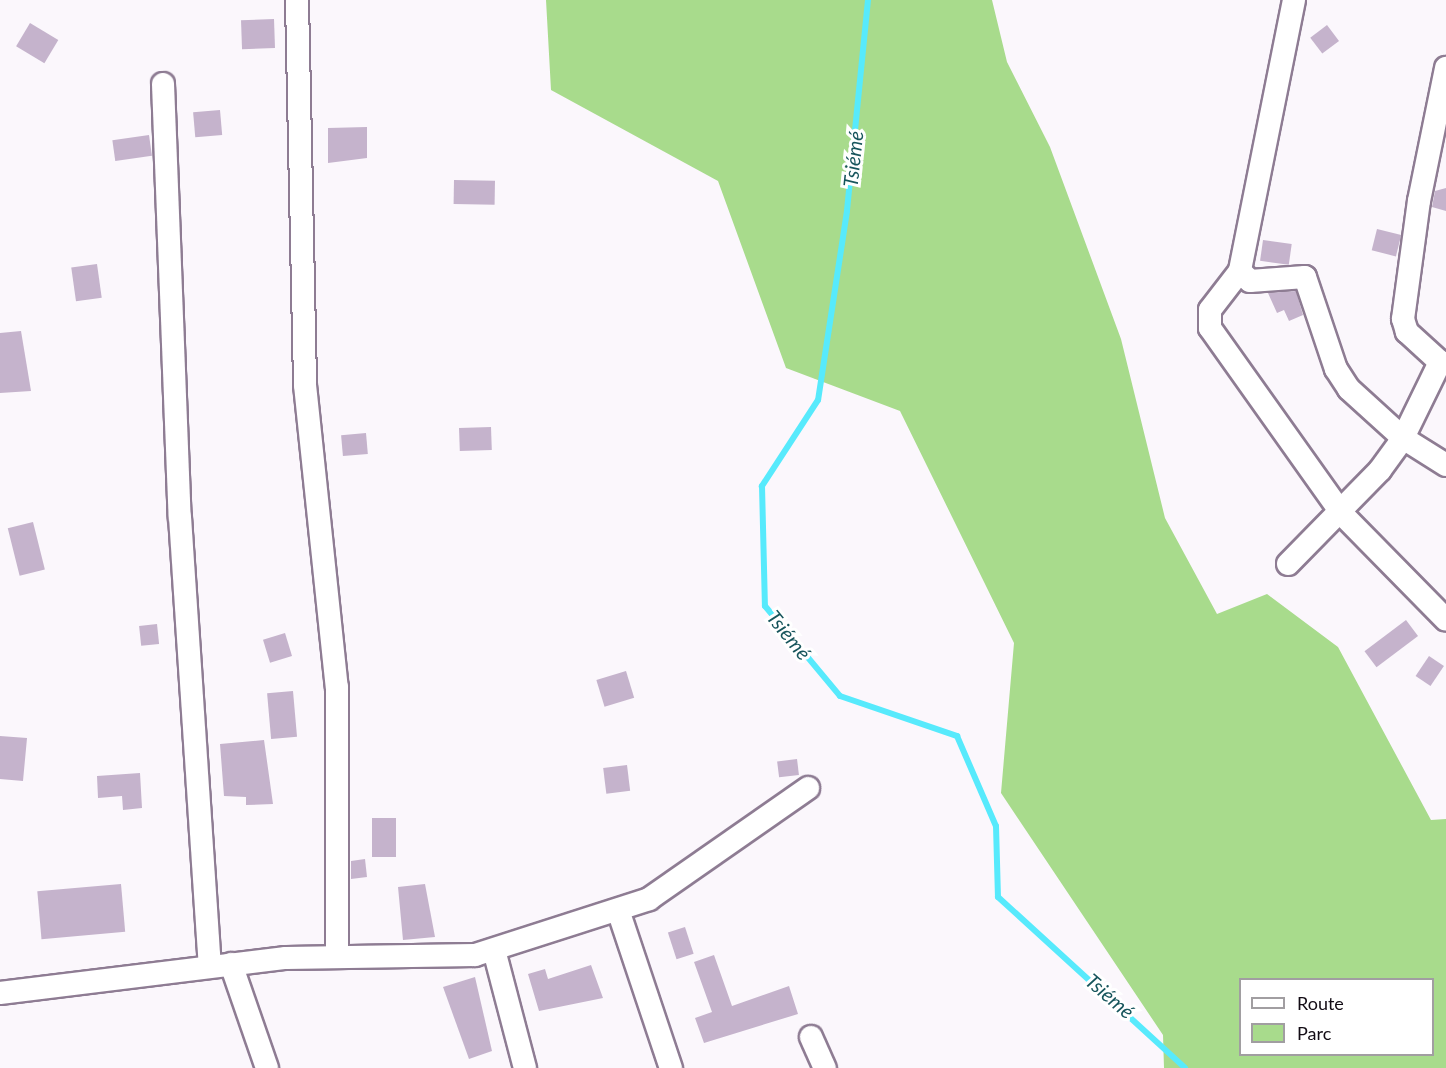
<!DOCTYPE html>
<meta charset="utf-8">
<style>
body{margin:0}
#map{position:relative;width:1446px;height:1068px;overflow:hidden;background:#fbf7fc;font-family:Lato,sans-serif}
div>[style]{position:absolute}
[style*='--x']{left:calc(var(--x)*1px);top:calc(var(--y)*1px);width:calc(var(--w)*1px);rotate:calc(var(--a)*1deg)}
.green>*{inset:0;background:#a8db8c}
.stream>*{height:6px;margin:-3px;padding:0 3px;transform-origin:3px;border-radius:3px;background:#57eafc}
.building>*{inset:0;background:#c5b3cc;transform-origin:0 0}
.roads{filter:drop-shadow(2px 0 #8e7c93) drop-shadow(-2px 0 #8e7c93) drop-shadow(0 2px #8e7c93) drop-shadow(0 -2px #8e7c93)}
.minor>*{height:22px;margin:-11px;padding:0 11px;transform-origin:11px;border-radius:11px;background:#fff}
span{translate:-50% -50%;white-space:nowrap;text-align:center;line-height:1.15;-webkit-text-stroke:6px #fff;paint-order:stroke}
.water-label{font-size:20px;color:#17555c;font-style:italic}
.legend{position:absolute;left:1239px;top:978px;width:195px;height:78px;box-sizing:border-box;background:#fff;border:2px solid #a19ea1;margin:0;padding:8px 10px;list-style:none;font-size:18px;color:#130c15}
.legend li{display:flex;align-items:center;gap:12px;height:30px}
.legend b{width:30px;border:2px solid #a19ea1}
</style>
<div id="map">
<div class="green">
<i style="clip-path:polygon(evenodd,546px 0,992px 0,1007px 62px,1050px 147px,1121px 339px,1165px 518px,1217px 614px,1267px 594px,1338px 647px,1431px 820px,1446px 819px,1446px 1068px,1164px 1068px,1163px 1035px,1001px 793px,1014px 643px,900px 411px,786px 368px,718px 181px,551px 90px,546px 0,1240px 980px,1432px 980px,1432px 1054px,1240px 1054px,1240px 980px)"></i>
</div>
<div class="stream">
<i style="--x:868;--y:0;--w:212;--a:95.7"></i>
<i style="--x:847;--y:211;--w:191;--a:98.7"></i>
<i style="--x:818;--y:400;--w:103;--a:123.1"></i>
<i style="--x:762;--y:486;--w:120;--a:88.6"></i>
<i style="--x:765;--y:606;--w:117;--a:50.2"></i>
<i style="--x:840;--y:696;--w:124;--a:18.9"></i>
<i style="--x:957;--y:736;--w:98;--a:66.6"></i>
<i style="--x:996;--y:826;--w:71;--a:88.4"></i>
<i style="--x:998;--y:897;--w:253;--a:42.4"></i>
</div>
<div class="building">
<i style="left:274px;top:19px;width:29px;height:33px;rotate:88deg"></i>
<i style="left:30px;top:23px;width:33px;height:27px;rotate:31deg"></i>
<i style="left:1327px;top:25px;width:20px;height:21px;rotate:53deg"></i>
<i style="left:220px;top:110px;width:25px;height:27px;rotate:85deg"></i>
<i style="clip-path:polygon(367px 127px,367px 158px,328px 163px,328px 128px)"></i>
<i style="left:149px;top:135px;width:21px;height:37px;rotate:82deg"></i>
<i style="left:454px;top:180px;width:41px;height:24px;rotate:1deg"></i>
<i style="clip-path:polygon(1446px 188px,1446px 211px,1432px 207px,1435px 191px)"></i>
<i style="left:1377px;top:229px;width:25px;height:22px;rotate:14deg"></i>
<i style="left:1263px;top:240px;width:29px;height:21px;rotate:8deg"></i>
<i style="left:97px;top:264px;width:34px;height:26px;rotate:82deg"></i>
<i style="clip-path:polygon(1296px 291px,1303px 315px,1289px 321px,1284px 310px,1277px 313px,1268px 293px)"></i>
<i style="clip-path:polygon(21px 331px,31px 391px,0 393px,0 333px)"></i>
<i style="left:491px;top:427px;width:23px;height:32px;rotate:88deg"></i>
<i style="left:366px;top:433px;width:21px;height:25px;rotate:85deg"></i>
<i style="left:33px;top:522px;width:49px;height:26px;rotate:76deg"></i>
<i style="left:1406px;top:620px;width:20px;height:52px;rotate:53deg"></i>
<i style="left:157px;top:624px;width:20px;height:18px;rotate:84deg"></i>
<i style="left:285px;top:633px;width:24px;height:23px;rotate:73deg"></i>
<i style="left:1429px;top:656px;width:18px;height:24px;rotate:34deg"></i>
<i style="left:626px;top:671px;width:28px;height:31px;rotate:73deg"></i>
<i style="left:293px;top:691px;width:46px;height:26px;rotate:85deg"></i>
<i style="clip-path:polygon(0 736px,27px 738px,23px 781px,0 779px)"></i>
<i style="clip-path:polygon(264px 740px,273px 804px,246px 805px,246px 797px,224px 796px,220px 744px)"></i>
<i style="left:797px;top:759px;width:16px;height:20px;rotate:83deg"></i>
<i style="left:627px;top:765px;width:26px;height:24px;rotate:83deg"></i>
<i style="clip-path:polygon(140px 773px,142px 808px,123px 810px,122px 796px,98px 798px,97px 776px)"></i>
<i style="left:372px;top:818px;width:24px;height:39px"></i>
<i style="clip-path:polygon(365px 859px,367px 877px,351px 879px,351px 861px)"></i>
<i style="left:121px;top:884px;width:48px;height:84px;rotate:85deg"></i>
<i style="clip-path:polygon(425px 884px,435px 937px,403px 940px,398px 887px)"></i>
<i style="left:685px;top:927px;width:28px;height:18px;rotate:72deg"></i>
<i style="clip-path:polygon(714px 955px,732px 1006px,789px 986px,798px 1014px,704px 1043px,695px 1018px,712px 1012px,694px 962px)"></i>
<i style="clip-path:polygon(591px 965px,603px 998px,539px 1011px,528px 974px,545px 969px,548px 979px)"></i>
<i style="clip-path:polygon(475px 977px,492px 1051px,469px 1059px,443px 987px)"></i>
</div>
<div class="roads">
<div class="minor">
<i style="--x:297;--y:0;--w:385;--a:88.8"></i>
<i style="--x:305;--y:385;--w:304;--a:84"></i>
<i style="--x:337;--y:687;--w:270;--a:90"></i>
<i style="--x:1294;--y:0;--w:276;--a:101.3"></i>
<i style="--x:1240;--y:271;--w:14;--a:45"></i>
<i style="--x:1250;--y:281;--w:55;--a:-4.2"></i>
<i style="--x:1305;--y:277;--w:97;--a:71.4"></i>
<i style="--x:1336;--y:369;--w:24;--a:57"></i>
<i style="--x:1349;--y:389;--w:73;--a:42.2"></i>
<i style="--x:1403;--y:438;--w:51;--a:32.1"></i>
<i style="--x:163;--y:84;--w:433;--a:87.8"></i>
<i style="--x:180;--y:517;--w:450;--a:86.2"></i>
<i style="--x:1240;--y:271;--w:49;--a:127.6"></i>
<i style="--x:1210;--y:310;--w:18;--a:90"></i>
<i style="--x:1210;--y:328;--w:228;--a:54.6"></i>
<i style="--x:1342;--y:514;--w:148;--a:45.5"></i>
<i style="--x:1288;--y:564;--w:132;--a:-45.6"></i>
<i style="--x:1380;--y:470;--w:39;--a:-54"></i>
<i style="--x:1403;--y:438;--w:85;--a:-64"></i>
<i style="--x:1440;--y:362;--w:45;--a:-137.7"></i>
<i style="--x:1407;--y:332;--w:14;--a:-107"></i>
<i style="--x:1403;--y:319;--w:119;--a:-82.3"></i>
<i style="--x:1419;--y:201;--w:136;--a:-78.5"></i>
<i style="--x:618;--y:910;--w:167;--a:71.5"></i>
<i style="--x:494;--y:950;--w:122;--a:75.3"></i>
<i style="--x:231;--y:964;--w:110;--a:70.9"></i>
<i style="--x:0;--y:993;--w:288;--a:-7"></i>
<i style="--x:286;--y:958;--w:189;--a:-0.9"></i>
<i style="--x:475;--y:955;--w:183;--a:-17.8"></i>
<i style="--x:649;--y:899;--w:194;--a:-34.9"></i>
<i style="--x:811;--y:1037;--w:34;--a:66"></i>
</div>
</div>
<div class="water-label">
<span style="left:853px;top:159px;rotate:-84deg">Tsiémé</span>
<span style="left:789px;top:635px;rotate:51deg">Tsiémé</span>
<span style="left:1110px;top:996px;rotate:41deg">Tsiémé</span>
</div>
<ul class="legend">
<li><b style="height:8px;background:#fff"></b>Route</li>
<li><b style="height:16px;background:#a8db8c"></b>Parc</li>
</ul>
</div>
